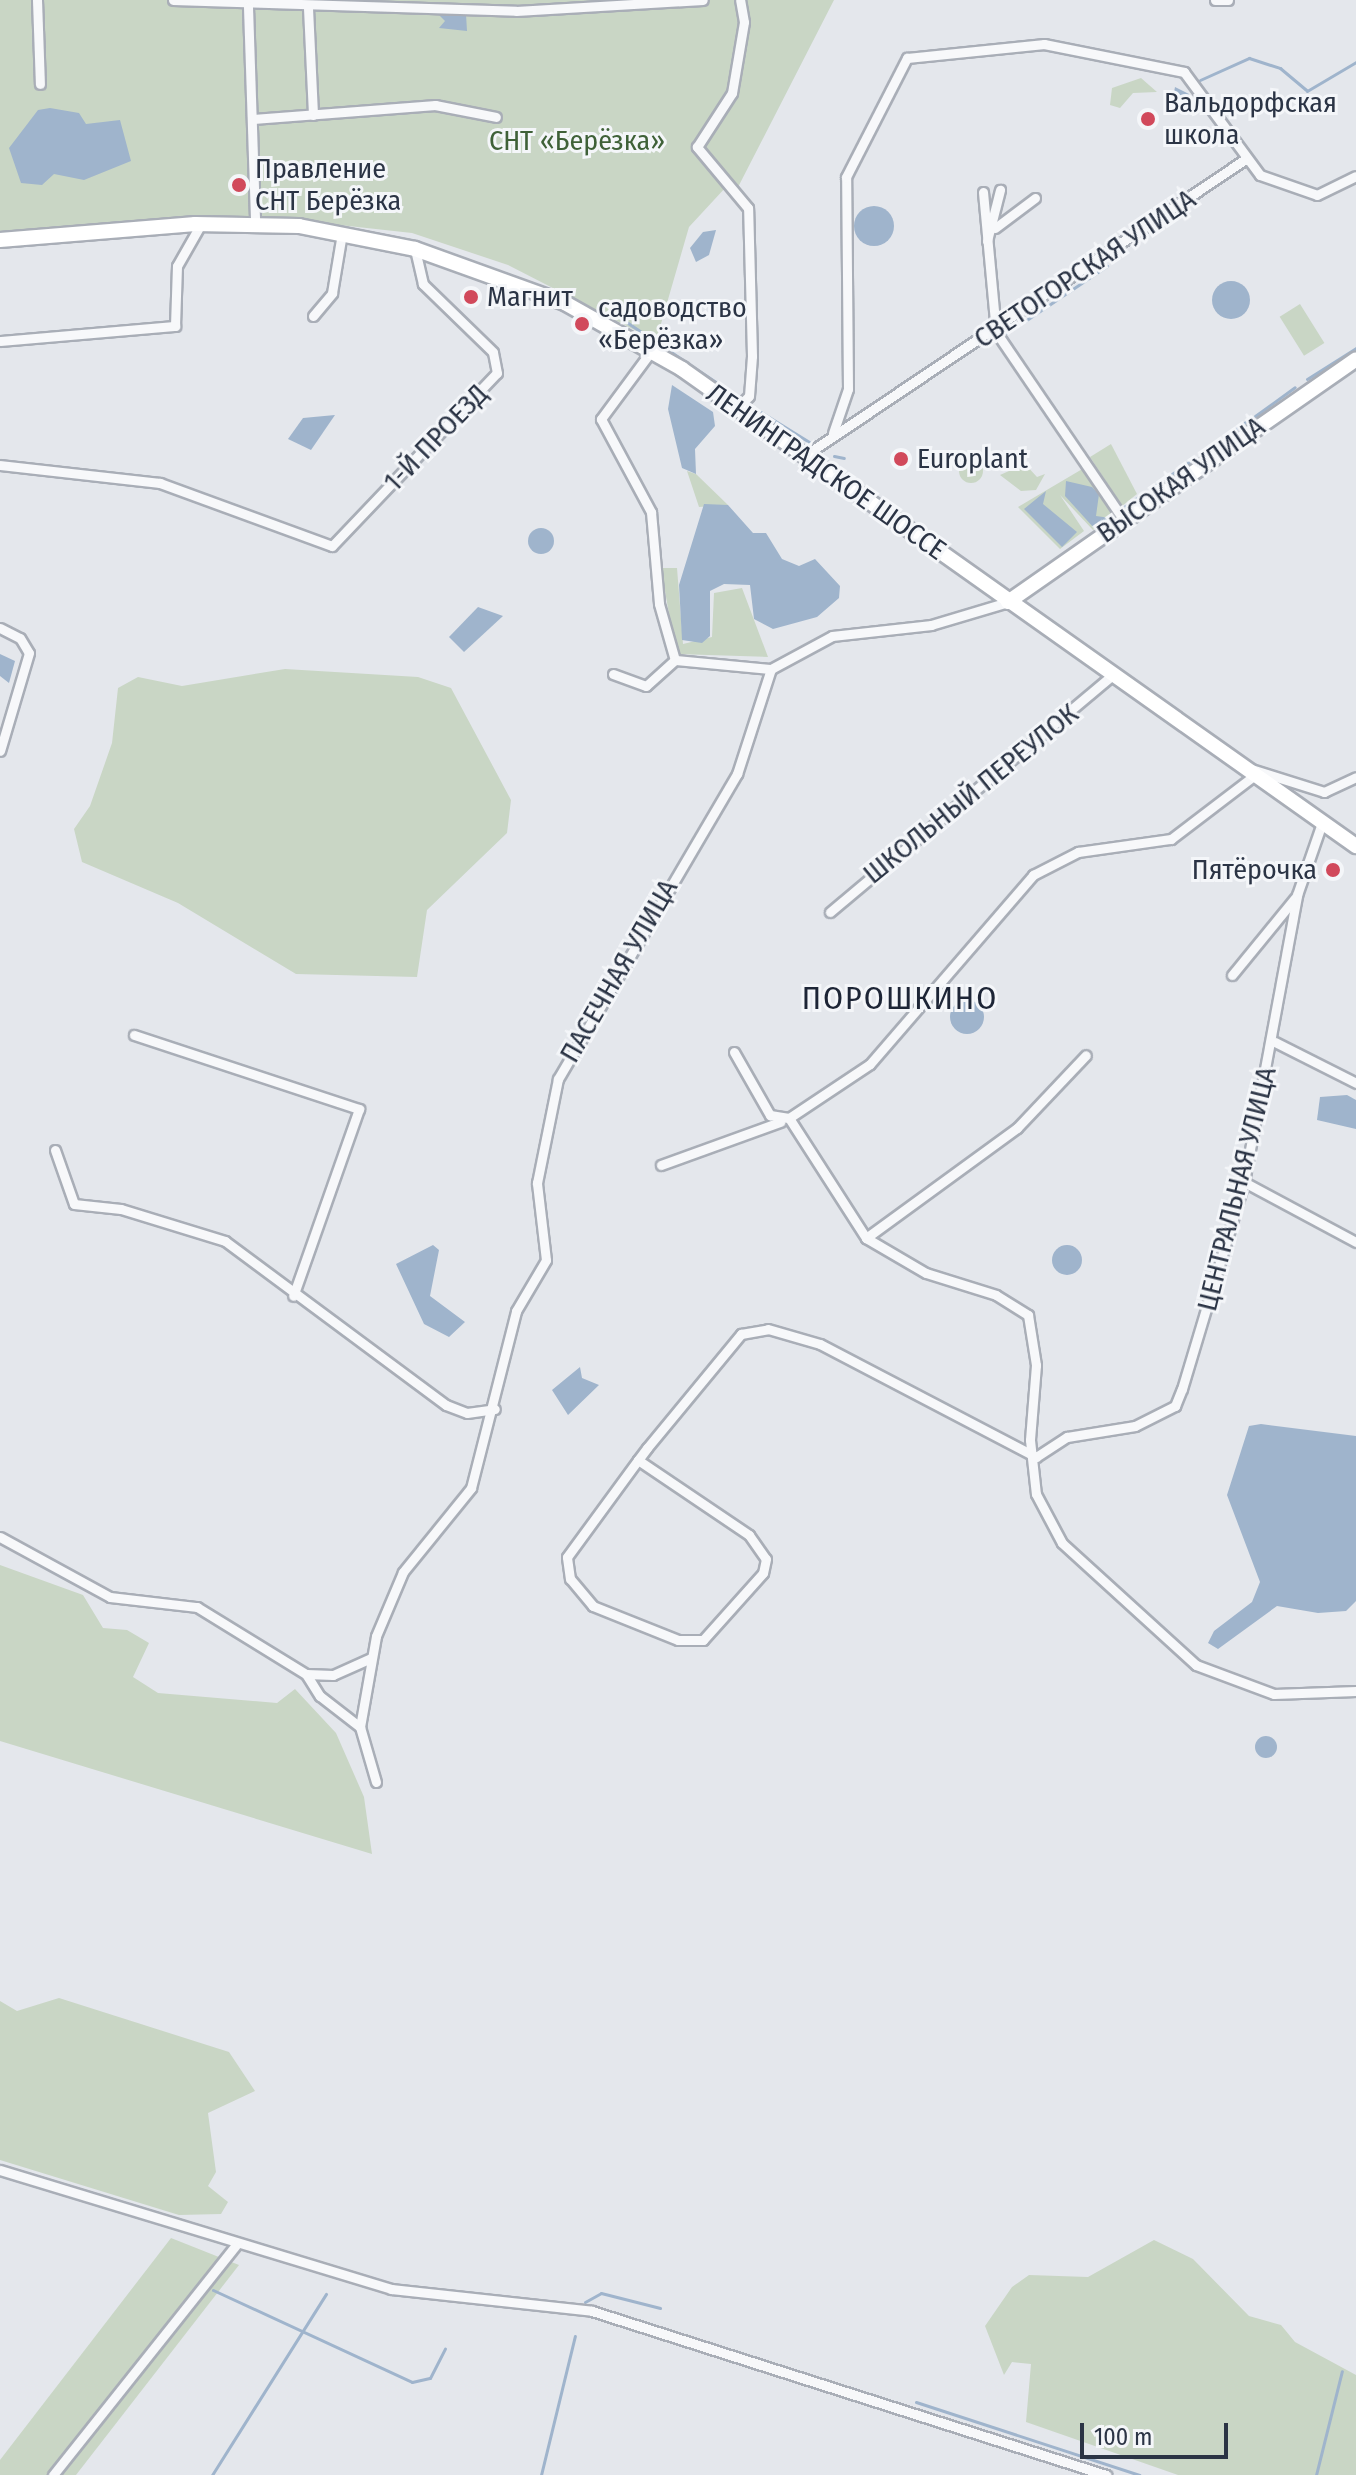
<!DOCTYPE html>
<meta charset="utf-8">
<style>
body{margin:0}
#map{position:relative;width:1356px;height:2475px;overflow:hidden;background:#e4e7ec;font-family:"Fira Sans Condensed",sans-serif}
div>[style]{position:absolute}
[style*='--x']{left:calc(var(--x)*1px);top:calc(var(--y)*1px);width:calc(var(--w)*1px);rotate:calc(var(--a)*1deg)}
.green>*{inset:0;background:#c9d6c5;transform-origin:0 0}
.round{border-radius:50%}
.water>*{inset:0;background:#9fb4cc}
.stream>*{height:3px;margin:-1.5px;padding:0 1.5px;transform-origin:1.5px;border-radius:1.5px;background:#9fb4cc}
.roads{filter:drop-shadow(2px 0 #a9aeb7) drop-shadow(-2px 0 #a9aeb7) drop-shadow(0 2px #a9aeb7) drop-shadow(0 -2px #a9aeb7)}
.street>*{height:9px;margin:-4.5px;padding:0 4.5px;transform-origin:4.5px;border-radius:4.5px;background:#f7f8fa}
.secondary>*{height:14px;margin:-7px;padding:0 7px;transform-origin:7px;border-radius:7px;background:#fff}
.dots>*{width:22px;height:22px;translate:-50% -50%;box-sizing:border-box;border:4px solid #f4f6f9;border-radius:50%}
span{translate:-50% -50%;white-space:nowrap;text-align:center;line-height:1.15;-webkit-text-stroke:6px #f4f6f9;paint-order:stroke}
.poi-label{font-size:28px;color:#2b3445}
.left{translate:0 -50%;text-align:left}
.right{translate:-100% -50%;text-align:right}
.park-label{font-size:28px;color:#3f6138}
.street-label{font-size:28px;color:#2b3445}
.quarter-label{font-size:32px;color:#1d2536;letter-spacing:2px}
.scale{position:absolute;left:1080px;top:2423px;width:148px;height:36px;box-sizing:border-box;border:4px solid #2b3445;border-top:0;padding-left:10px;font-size:24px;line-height:28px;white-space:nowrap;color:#2b3445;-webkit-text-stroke:6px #f4f6f9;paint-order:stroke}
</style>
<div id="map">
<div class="green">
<i style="clip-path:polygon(0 0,834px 0,734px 195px,726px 187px,689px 227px,656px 341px,508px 265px,412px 233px,267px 217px,0 234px)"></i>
<i style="clip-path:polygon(1141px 78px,1157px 92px,1133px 93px,1120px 108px,1110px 105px,1112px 88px)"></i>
<i style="left:1300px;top:304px;width:46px;height:24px;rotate:58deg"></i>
<i style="clip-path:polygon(1111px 444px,1137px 494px,1122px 506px,1090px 457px)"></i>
<i class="round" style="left:959px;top:459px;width:24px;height:24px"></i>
<i style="clip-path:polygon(1025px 464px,1037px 477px,1045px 474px,1036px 490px,1021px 491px,1000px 475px)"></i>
<i style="clip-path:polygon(1084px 468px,1113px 515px,1093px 530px,1060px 495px,1084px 531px,1060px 549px,1018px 507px)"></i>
<i style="clip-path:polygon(687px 471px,696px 474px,728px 505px,699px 507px)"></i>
<i style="clip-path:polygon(661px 568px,677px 568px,683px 644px,712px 637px,714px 593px,742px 588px,768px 657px,676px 654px)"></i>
<i style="clip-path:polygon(285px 669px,418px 677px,451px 688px,511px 800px,507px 833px,427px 910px,417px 977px,296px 974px,178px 903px,82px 862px,74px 829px,90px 806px,112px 743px,118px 688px,138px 677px,182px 686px)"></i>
<i style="clip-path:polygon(0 1565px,83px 1595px,103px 1628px,127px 1630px,149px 1643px,133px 1677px,158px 1693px,277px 1703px,295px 1689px,336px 1733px,364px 1797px,372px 1854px,0 1741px)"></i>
<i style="clip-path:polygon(59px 1998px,229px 2052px,255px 2091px,208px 2113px,216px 2172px,208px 2186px,228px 2202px,221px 2214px,179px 2215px,0 2160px,0 2001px,17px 2011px)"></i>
<i style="clip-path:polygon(171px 2238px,239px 2265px,76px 2475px,0 2475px,0 2460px)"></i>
<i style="clip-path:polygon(1154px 2240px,1193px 2259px,1249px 2316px,1281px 2325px,1295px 2342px,1356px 2375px,1356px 2475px,1178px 2475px,1026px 2422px,1031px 2364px,1012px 2362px,1004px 2375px,985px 2326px,1012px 2287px,1029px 2275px,1088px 2277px)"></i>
</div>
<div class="water">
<i style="clip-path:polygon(437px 13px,466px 14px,467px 31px,439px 28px,445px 21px)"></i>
<i style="clip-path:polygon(1175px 87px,1189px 94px,1193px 108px,1173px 97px)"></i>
<i style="clip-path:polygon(50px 108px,79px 113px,86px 124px,120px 120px,131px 161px,84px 180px,54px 174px,42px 185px,21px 183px,9px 148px,38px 110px)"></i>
<i class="round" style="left:854px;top:206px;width:40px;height:40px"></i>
<i style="clip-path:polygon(716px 230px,709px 255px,696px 262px,690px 248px,703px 232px)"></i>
<i class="round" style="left:1212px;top:281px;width:38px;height:38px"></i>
<i style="clip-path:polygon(672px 385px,713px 412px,715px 426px,695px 449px,696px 474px,682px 468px,668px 409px)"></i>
<i style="clip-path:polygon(335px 415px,311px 450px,288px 439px,303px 418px)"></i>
<i style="clip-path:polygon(1066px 481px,1092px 487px,1099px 494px,1096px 516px,1110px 518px,1094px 528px,1065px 496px)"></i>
<i style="clip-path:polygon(1046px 491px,1043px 504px,1077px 532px,1062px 547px,1024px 509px)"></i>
<i style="clip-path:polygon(704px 504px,728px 505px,753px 533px,766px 533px,782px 559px,799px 566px,815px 559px,840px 586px,839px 598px,817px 617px,773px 629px,754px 619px,750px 585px,724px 584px,710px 591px,710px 636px,702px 643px,682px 640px,679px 585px)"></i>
<i class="round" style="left:528px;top:528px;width:26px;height:26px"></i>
<i style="clip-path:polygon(478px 607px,503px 616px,464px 652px,449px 637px)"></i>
<i style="clip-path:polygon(0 654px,15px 661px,9px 683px,0 676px)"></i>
<i class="round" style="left:950px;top:1000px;width:34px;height:34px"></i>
<i style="clip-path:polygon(1347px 1095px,1356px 1100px,1356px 1129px,1317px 1120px,1320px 1097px)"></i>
<i style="clip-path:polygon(433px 1245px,439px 1250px,430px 1296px,465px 1322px,449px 1337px,424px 1324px,396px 1264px)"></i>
<i class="round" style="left:1052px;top:1245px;width:30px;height:30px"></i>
<i style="clip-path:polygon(580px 1367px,582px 1378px,599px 1385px,568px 1415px,552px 1390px)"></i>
<i style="clip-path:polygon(1261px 1424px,1356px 1436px,1356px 1601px,1346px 1611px,1318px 1613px,1277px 1606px,1218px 1649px,1208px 1643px,1214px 1631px,1252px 1602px,1260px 1582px,1227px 1495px,1249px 1426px)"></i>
<i class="round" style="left:1255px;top:1736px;width:22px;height:22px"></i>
</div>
<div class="stream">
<i style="--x:1200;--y:80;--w:54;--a:-24.2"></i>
<i style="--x:1249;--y:58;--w:33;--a:18"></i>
<i style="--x:1280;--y:68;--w:35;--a:40"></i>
<i style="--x:1307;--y:91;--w:57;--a:-30.6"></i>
<i style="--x:616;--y:315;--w:147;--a:33.9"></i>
<i style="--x:1025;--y:321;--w:99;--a:-33.9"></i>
<i style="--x:1017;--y:326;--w:15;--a:148"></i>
<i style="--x:1004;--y:334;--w:37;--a:57"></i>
<i style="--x:1307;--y:379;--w:58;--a:-32.3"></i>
<i style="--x:751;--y:406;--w:68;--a:31.8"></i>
<i style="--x:1255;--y:416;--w:49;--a:-35.9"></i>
<i style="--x:1230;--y:433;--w:19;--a:-35"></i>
<i style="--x:1205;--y:450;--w:16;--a:-38"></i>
<i style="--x:834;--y:456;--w:10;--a:11"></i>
<i style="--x:1153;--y:487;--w:51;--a:-34.6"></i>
<i style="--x:1124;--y:507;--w:24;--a:-35"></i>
<i style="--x:213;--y:2290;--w:219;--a:24.8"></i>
<i style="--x:412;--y:2382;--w:18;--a:-13"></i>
<i style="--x:430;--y:2378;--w:33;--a:-63"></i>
<i style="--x:585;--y:2302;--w:18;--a:-29"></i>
<i style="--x:601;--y:2293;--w:61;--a:14.3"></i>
<i style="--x:916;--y:2402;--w:235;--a:18.1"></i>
<i style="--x:212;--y:2475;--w:214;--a:-57.8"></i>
<i style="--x:541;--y:2475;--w:143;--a:-76.3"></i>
<i style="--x:1316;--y:2475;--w:107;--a:-76"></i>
</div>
<div class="roads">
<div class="street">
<i style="--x:37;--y:0;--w:84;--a:88"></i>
<i style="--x:173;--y:0;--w:343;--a:1.8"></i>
<i style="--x:516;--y:11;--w:187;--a:-3.4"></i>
<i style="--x:1215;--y:0;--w:13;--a:0"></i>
<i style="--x:248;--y:7;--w:216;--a:88.1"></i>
<i style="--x:308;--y:8;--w:107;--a:87.3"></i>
<i style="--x:253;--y:119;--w:183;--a:-4.4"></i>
<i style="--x:435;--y:105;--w:62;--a:11.1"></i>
<i style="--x:983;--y:192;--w:141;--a:84.7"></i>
<i style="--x:996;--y:332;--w:227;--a:55.8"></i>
<i style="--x:995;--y:228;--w:50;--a:-36.9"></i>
<i style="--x:987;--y:241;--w:53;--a:-75.7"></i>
<i style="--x:313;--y:316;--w:30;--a:-50"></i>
<i style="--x:332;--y:293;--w:61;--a:-80.5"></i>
<i style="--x:0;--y:341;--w:176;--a:-4.9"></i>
<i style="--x:175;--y:326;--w:60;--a:-88.1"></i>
<i style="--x:177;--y:266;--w:48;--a:-60.3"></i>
<i style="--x:652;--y:350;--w:86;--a:126.5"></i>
<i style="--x:601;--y:419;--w:106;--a:61.7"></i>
<i style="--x:651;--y:512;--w:92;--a:85"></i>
<i style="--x:659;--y:604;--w:58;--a:74.1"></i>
<i style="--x:736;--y:409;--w:18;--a:-45"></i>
<i style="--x:749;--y:396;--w:40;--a:-85.7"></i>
<i style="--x:752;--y:356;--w:148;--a:-91.5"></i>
<i style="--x:748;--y:208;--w:80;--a:-129.9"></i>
<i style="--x:697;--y:147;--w:64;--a:-57.1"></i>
<i style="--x:732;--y:93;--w:72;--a:-80.4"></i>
<i style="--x:744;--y:22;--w:22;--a:-100"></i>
<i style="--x:833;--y:433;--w:46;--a:-71.2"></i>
<i style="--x:848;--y:389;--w:212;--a:-90.5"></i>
<i style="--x:846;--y:177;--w:134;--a:-62.9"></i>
<i style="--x:907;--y:58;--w:138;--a:-5.8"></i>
<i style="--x:1044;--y:44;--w:143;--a:11.3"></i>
<i style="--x:1184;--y:72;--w:128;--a:53.6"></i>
<i style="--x:1260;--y:175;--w:60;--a:19.3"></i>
<i style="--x:1317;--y:195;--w:43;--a:-26"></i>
<i style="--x:804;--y:456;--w:530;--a:-33.93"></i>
<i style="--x:0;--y:465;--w:161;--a:6.4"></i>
<i style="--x:160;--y:483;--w:183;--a:20.1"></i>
<i style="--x:332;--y:546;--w:239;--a:-46.4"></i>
<i style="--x:497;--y:373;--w:21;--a:-101"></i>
<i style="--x:493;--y:352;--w:98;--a:-135.8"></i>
<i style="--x:423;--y:284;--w:36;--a:-103"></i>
<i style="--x:0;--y:628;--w:22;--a:27"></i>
<i style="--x:20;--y:638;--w:17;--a:59"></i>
<i style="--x:29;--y:653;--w:102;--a:106.5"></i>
<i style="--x:613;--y:674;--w:35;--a:20"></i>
<i style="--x:646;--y:686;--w:39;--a:-42"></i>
<i style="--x:675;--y:660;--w:96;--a:5.4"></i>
<i style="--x:1248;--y:768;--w:80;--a:17.5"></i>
<i style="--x:1324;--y:792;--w:35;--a:-25"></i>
<i style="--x:830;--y:912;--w:367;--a:-40"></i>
<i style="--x:1232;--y:975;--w:99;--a:-50.7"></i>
<i style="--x:134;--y:1035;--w:237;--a:18.2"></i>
<i style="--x:359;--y:1109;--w:198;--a:109.4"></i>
<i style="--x:1275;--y:1042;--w:91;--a:26.8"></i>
<i style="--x:734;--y:1052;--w:73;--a:60.3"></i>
<i style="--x:770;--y:1115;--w:19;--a:9"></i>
<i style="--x:789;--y:1118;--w:143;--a:57.3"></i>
<i style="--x:866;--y:1238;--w:69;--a:30.3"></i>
<i style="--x:926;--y:1273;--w:73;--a:17.4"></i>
<i style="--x:996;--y:1295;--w:38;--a:32"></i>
<i style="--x:1028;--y:1315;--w:51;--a:80.9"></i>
<i style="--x:1036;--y:1365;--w:75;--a:94.6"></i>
<i style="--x:1030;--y:1440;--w:54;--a:83.7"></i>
<i style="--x:1036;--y:1494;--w:55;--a:62"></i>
<i style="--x:1062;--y:1543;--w:181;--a:42.3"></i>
<i style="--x:1196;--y:1665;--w:83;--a:20.4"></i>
<i style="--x:1274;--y:1694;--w:82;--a:-2.1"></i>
<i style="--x:789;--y:1118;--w:97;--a:-33.7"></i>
<i style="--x:870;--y:1064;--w:250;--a:-49.2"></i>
<i style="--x:1033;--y:875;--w:51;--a:-27.1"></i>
<i style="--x:1078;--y:852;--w:94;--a:-8"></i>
<i style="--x:1171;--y:839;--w:106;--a:-37.3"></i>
<i style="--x:55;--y:1150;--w:57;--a:70.6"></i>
<i style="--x:74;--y:1204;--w:47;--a:6.1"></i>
<i style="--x:121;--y:1209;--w:109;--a:17.1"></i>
<i style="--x:225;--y:1241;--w:275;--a:36.6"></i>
<i style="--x:446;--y:1405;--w:22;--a:21"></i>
<i style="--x:467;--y:1413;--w:28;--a:-8"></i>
<i style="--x:661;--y:1165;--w:127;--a:-19.9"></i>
<i style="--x:1244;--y:1182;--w:127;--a:28.2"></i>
<i style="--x:866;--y:1238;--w:187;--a:-36.1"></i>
<i style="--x:1017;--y:1128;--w:100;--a:-46.6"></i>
<i style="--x:1036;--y:1457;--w:37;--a:-33"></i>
<i style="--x:1067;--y:1437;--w:69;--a:-9.2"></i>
<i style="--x:1135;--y:1426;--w:45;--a:-26.6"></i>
<i style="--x:1175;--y:1406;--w:18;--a:-68"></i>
<i style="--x:1182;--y:1389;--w:216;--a:-73.3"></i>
<i style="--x:1244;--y:1182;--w:292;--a:-79.5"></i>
<i style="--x:1297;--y:895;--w:76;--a:-70.9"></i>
<i style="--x:638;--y:1460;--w:134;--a:34"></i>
<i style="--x:749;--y:1535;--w:29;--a:55"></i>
<i style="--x:766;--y:1559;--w:14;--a:102"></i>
<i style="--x:763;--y:1573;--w:90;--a:131.8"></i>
<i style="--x:703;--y:1640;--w:25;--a:180"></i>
<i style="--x:678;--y:1640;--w:92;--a:-158.2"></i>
<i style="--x:593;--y:1606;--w:35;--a:-130"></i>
<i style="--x:570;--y:1579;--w:22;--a:-98"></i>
<i style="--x:567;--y:1557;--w:120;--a:-53.8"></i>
<i style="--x:638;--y:1460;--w:15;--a:-53"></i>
<i style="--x:647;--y:1448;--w:148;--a:-50.5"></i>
<i style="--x:741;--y:1334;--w:27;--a:-10"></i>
<i style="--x:768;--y:1329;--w:54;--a:16.1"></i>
<i style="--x:820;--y:1344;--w:244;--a:27.6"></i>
<i style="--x:0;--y:1537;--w:125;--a:28.6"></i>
<i style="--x:110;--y:1597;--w:88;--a:6.6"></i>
<i style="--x:197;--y:1607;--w:128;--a:31.6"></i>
<i style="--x:306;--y:1674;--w:27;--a:2"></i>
<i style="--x:333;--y:1675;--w:42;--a:-24.1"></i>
<i style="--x:306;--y:1674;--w:26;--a:58"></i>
<i style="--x:320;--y:1696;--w:51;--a:37.8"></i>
<i style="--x:376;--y:1782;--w:57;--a:-106.2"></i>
<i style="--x:360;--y:1727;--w:92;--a:-80"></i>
<i style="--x:376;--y:1636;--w:69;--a:-67.1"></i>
<i style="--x:403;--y:1572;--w:108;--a:-51"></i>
<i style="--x:471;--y:1488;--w:183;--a:-75.7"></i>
<i style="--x:516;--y:1311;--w:59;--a:-59.5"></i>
<i style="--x:546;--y:1260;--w:78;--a:-96.7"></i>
<i style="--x:537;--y:1183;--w:106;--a:-78.6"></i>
<i style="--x:558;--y:1079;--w:354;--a:-59.6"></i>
<i style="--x:737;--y:774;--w:110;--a:-72.1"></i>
<i style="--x:771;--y:669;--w:69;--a:-28.4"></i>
<i style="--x:832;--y:636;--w:100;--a:-6.3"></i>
<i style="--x:931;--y:625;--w:80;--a:-16.6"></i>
<i style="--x:0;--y:2170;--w:409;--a:16.9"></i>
<i style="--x:391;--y:2289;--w:202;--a:6.2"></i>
<i style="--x:592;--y:2311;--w:540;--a:17.7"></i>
<i style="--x:53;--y:2475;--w:294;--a:-51.5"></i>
</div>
<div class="secondary">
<i style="--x:0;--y:240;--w:196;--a:-4.7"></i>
<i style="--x:195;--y:224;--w:104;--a:1.1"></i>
<i style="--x:299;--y:226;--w:118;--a:11.2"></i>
<i style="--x:415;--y:249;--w:159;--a:19.8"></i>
<i style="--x:565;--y:303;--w:134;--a:29.4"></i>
<i style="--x:682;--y:369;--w:826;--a:35.29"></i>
<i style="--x:1008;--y:602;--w:424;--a:-34.9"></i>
</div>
</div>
<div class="dots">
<i style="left:1148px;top:119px;background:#d1495b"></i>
<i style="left:239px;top:185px;background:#d1495b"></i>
<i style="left:471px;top:297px;background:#d1495b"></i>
<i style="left:582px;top:324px;background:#d1495b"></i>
<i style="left:901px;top:459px;background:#d1495b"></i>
<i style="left:1333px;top:870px;background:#d1495b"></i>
</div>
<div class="poi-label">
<span class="left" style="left:1164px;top:119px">Вальдорфская<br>школа</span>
<span class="left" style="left:255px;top:185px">Правление<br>СНТ Берёзка</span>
<span class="left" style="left:487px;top:297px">Магнит</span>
<span class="left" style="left:598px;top:324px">садоводство<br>«Берёзка»</span>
<span class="left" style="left:917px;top:459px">Europlant</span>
<span class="right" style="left:1317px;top:870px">Пятёрочка</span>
</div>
<div class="park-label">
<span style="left:577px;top:141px">СНТ «Берёзка»</span>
</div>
<div class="street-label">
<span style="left:1085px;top:269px;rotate:-34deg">СВЕТОГОРСКАЯ УЛИЦА</span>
<span style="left:436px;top:438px;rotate:-46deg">1-Й ПРОЕЗД</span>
<span style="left:826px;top:472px;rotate:35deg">ЛЕНИНГРАДСКОЕ ШОССЕ</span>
<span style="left:1181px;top:480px;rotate:-35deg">ВЫСОКАЯ УЛИЦА</span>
<span style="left:971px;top:794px;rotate:-39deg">ШКОЛЬНЫЙ ПЕРЕУЛОК</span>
<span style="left:619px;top:971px;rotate:-60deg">ПАСЕЧНАЯ УЛИЦА</span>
<span style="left:1237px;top:1189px;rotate:-76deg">ЦЕНТРАЛЬНАЯ УЛИЦА</span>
</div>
<div class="quarter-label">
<span style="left:900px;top:998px">ПОРОШКИНО</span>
</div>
<div class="scale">100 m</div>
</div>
